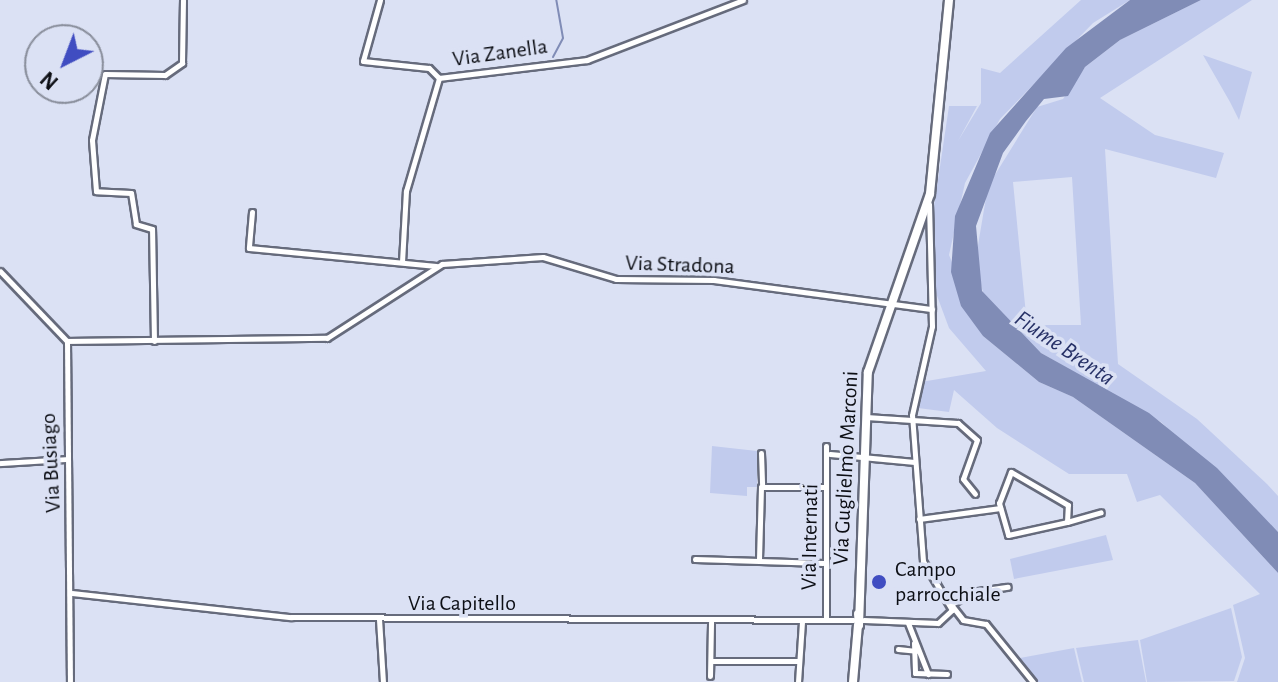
<!DOCTYPE html>
<style>
body{margin:0}
#map{position:relative;width:1278px;height:682px;overflow:hidden;background:#dbe1f4;font-family:"Alegreya Sans",sans-serif}
div>[style]{position:absolute}
[style*='--x']{left:calc(var(--x)*1px);top:calc(var(--y)*1px);width:calc(var(--w)*1px);rotate:calc(var(--a)*1deg)}
.green>*{inset:0;background:#c1cbed}
.water>*{inset:0;background:#808cb6}
.stream>*{height:2px;margin:-1px;padding:0 1px;transform-origin:1px;border-radius:1px;background:#808cb6}
.roads{filter:drop-shadow(2px 0 #666b7c) drop-shadow(-2px 0 #666b7c) drop-shadow(0 2px #666b7c) drop-shadow(0 -2px #666b7c)}
.minor>*{height:5px;margin:-2.5px;padding:0 2.5px;transform-origin:2.5px;border-radius:2.5px;background:#fff}
.major>*{height:8px;margin:-4px;padding:0 4px;transform-origin:4px;border-radius:4px;background:#fff}
.dots>*{width:22px;height:22px;translate:-50% -50%;box-sizing:border-box;border:4px solid #dbe1f4;border-radius:50%}
span{translate:-50% -50%;white-space:nowrap;text-align:center;line-height:1.15;-webkit-text-stroke:7px #dbe1f4;paint-order:stroke}
.street-label{font-size:22px;color:#0c0e14}
.poi-label{font-size:22px;color:#0c0e14}
.left{translate:0 -50%;text-align:left}
.water-label{font-size:24px;color:#273167;font-style:italic}
.north{position:absolute;left:24px;top:24px;width:80px;height:80px;box-sizing:border-box;background:#dbe1f4;border:2px solid #888d9a;border-radius:50%;rotate:222deg;font-size:22px;font-weight:700;line-height:32px;text-align:center;color:#0c0e14}
.north::after{content:'';display:block;margin:auto;width:28px;height:36px;background:#404dc1;clip-path:polygon(50% 0,100% 100%,50% 72%,0 100%)}
</style>
<div id="map">
<div class="green">
<i style="clip-path:polygon(1081px 0,1130px 0,1093px 23px,1000px 119px,965px 183px,949px 255px,983px 336px,1039px 382px,1073px 397px,1195px 483px,1278px 573px,1278px 682px,1237px 682px,1245px 658px,1233px 605px,1260px 594px,1160px 495px,1137px 502px,1127px 474px,1069px 474px,997px 428px,954px 390px,949px 412px,918px 408px,921px 382px,986px 371px,949px 328px,933px 285px,931px 227px,949px 106px,977px 106px,958px 141px,981px 103px,981px 68px,1000px 73px)"></i>
<i style="clip-path:polygon(evenodd,1201px 0,1252px 0,1100px 98px,1155px 135px,1224px 153px,1216px 178px,1105px 149px,1118px 364px,1197px 419px,1267px 484px,1278px 496px,1278px 532px,1161px 422px,1041px 353px,1012px 328px,984px 296px,975px 263px,988px 186px,1037px 107px,1063px 99px,1085px 67px,1120px 40px,1201px 0,1072px 177px,1081px 325px,1027px 325px,1013px 182px,1072px 177px)"></i>
<i style="clip-path:polygon(1203px 55px,1252px 72px,1239px 120px,1230px 102px)"></i>
<i style="clip-path:polygon(712px 446px,757px 451px,757px 487px,747px 487px,747px 496px,710px 493px)"></i>
<i style="clip-path:polygon(1106px 535px,1113px 560px,1014px 579px,1010px 559px)"></i>
<i style="clip-path:polygon(1231px 608px,1242px 657px,1234px 681px,1147px 682px,1140px 640px)"></i>
<i style="clip-path:polygon(1138px 640px,1146px 682px,1084px 682px,1076px 648px)"></i>
<i style="clip-path:polygon(1074px 648px,1082px 682px,1036px 682px,1020px 658px)"></i>
</div>
<div class="water">
<i style="clip-path:polygon(1130px 0,1201px 0,1120px 40px,1085px 67px,1068px 96px,1044px 99px,1026px 121px,1003px 153px,976px 226px,982px 291px,1041px 353px,1149px 413px,1217px 468px,1278px 532px,1278px 573px,1195px 483px,1073px 397px,1039px 382px,983px 336px,961px 306px,951px 272px,955px 216px,990px 133px,1066px 48px)"></i>
</div>
<div class="stream">
<i style="--x:553;--y:57;--w:21;--a:-62"></i>
<i style="--x:563;--y:38;--w:39;--a:-100"></i>
</div>
<div class="roads">
<div class="minor">
<i style="--x:380;--y:0;--w:63;--a:105.6"></i>
<i style="--x:363;--y:61;--w:66;--a:6.1"></i>
<i style="--x:429;--y:68;--w:14;--a:45"></i>
<i style="--x:252;--y:212;--w:36;--a:95"></i>
<i style="--x:249;--y:248;--w:188;--a:5.5"></i>
<i style="--x:402;--y:262;--w:71;--a:-86.8"></i>
<i style="--x:406;--y:191;--w:118;--a:-73.7"></i>
<i style="--x:439;--y:78;--w:149;--a:-6.9"></i>
<i style="--x:587;--y:60;--w:167;--a:-21"></i>
<i style="--x:0;--y:271;--w:97;--a:46.3"></i>
<i style="--x:67;--y:341;--w:260;--a:-0.7"></i>
<i style="--x:327;--y:338;--w:137;--a:-32.8"></i>
<i style="--x:442;--y:264;--w:101;--a:-4"></i>
<i style="--x:543;--y:257;--w:76;--a:16.8"></i>
<i style="--x:616;--y:279;--w:98;--a:0.6"></i>
<i style="--x:714;--y:280;--w:220;--a:7.6"></i>
<i style="--x:67;--y:341;--w:341;--a:89.5"></i>
<i style="--x:154;--y:341;--w:112;--a:-91"></i>
<i style="--x:152;--y:229;--w:17;--a:-163"></i>
<i style="--x:136;--y:224;--w:31;--a:-99"></i>
<i style="--x:131;--y:193;--w:35;--a:-177"></i>
<i style="--x:96;--y:191;--w:51;--a:-94.5"></i>
<i style="--x:92;--y:140;--w:67;--a:-78.9"></i>
<i style="--x:105;--y:74;--w:60;--a:1"></i>
<i style="--x:165;--y:75;--w:21;--a:-35"></i>
<i style="--x:182;--y:63;--w:63;--a:-89.1"></i>
<i style="--x:866;--y:417;--w:92;--a:3.7"></i>
<i style="--x:958;--y:423;--w:25;--a:42"></i>
<i style="--x:977;--y:440;--w:41;--a:109.7"></i>
<i style="--x:963;--y:479;--w:19;--a:51"></i>
<i style="--x:761;--y:453;--w:33;--a:88"></i>
<i style="--x:830;--y:454;--w:85;--a:5.4"></i>
<i style="--x:0;--y:463;--w:67;--a:-3.4"></i>
<i style="--x:919;--y:519;--w:82;--a:-7.7"></i>
<i style="--x:1067;--y:522;--w:17;--a:-87"></i>
<i style="--x:1068;--y:505;--w:66;--a:-149.9"></i>
<i style="--x:1011;--y:472;--w:33;--a:111"></i>
<i style="--x:999;--y:503;--w:33;--a:74"></i>
<i style="--x:1008;--y:535;--w:60;--a:-12.4"></i>
<i style="--x:1067;--y:522;--w:35;--a:-16"></i>
<i style="--x:695;--y:559;--w:128;--a:1.8"></i>
<i style="--x:759;--y:559;--w:72;--a:-88.4"></i>
<i style="--x:761;--y:487;--w:65;--a:0"></i>
<i style="--x:72;--y:593;--w:220;--a:6.3"></i>
<i style="--x:291;--y:617;--w:562;--a:0.31"></i>
<i style="--x:952;--y:604;--w:22;--a:-32"></i>
<i style="--x:971;--y:592;--w:37;--a:-8"></i>
<i style="--x:953;--y:607;--w:16;--a:52"></i>
<i style="--x:963;--y:620;--w:23;--a:10"></i>
<i style="--x:986;--y:624;--w:75;--a:51"></i>
<i style="--x:379;--y:619;--w:63;--a:86.4"></i>
<i style="--x:826;--y:620;--w:174;--a:-90"></i>
<i style="--x:864;--y:620;--w:74;--a:2.3"></i>
<i style="--x:938;--y:623;--w:19;--a:-43"></i>
<i style="--x:952;--y:610;--w:57;--a:-120.6"></i>
<i style="--x:923;--y:561;--w:146;--a:-94.3"></i>
<i style="--x:912;--y:415;--w:91;--a:-77.3"></i>
<i style="--x:932;--y:326;--w:122;--a:-91.4"></i>
<i style="--x:908;--y:623;--w:55;--a:68.6"></i>
<i style="--x:914;--y:643;--w:30;--a:88"></i>
<i style="--x:915;--y:673;--w:32;--a:2"></i>
<i style="--x:898;--y:649;--w:18;--a:6"></i>
<i style="--x:711;--y:661;--w:88;--a:0"></i>
<i style="--x:710;--y:676;--w:54;--a:-88.9"></i>
<i style="--x:798;--y:682;--w:61;--a:-86.2"></i>
</div>
<div class="major">
<i style="--x:858;--y:614;--w:11;--a:85"></i>
<i style="--x:859;--y:625;--w:253;--a:-88"></i>
<i style="--x:868;--y:372;--w:188;--a:-70.8"></i>
<i style="--x:930;--y:194;--w:195;--a:-84.4"></i>
<i style="--x:853;--y:682;--w:57;--a:-85"></i>
</div>
</div>
<div class="dots">
<i style="left:879px;top:582px;background:#404dc1"></i>
</div>
<div class="street-label">
<span style="left:500px;top:53px;rotate:-8deg">Via Zanella</span>
<span style="left:680px;top:265px;rotate:2deg">Via Stradona</span>
<span style="left:51px;top:463px;rotate:-93deg">Via Busiago</span>
<span style="left:846px;top:468px;rotate:-87deg">Via Guglielmo Marconi</span>
<span style="left:810px;top:537px;rotate:-89deg">Via Internati</span>
<span style="left:462px;top:604px">Via Capitello</span>
</div>
<div class="poi-label">
<span class="left" style="left:895px;top:582px">Campo<br>parrocchiale</span>
</div>
<div class="water-label">
<span style="left:1064px;top:349px;rotate:34deg">Fiume Brenta</span>
</div>
<div class="north">N</div>
</div>
